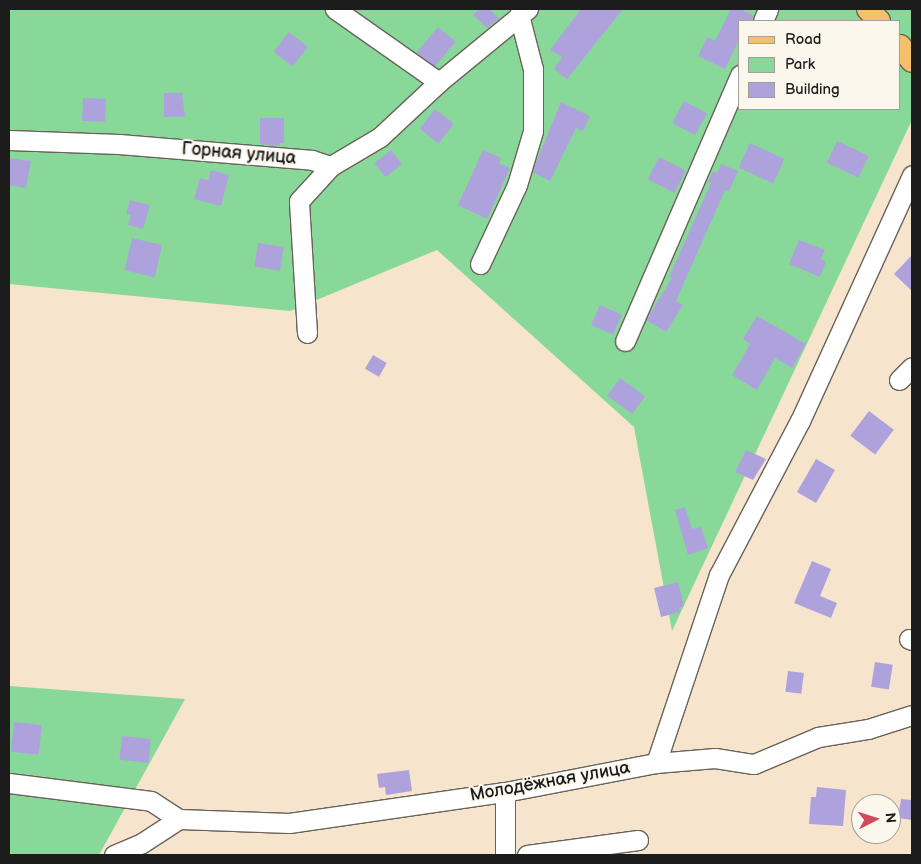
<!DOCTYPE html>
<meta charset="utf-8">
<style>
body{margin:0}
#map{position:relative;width:921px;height:864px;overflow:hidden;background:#f7e4cd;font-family:"Balsamiq Sans",sans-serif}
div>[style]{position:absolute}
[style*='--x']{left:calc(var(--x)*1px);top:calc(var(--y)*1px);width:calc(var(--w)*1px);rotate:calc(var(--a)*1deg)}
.green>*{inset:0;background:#88d999}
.building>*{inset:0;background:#aea2dd;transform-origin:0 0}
.roads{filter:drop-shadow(1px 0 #69625a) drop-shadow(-1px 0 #69625a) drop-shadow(0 1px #69625a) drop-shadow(0 -1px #69625a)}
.minor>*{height:19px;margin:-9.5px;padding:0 9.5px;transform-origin:9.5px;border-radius:9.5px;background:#fff}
.major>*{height:22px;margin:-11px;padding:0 11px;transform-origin:11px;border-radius:11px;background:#f4c16a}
span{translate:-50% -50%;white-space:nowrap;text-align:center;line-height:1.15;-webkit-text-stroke:4px #fbf7ec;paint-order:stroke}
.street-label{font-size:18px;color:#1c1c1c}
.frame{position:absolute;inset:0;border:10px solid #1c1c1c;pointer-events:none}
.legend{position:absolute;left:738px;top:20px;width:162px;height:90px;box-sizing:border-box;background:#fbf7ec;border:1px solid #a29f99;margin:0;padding:6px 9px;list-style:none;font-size:15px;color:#1c1c1c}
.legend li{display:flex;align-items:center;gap:10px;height:25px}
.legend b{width:25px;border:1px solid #a29f99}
.north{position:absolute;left:851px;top:794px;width:50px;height:50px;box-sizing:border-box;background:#fbf7ec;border:1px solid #a29f99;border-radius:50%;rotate:85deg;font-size:14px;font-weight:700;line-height:20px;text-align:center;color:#1c1c1c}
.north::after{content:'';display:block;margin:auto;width:18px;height:22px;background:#d1495b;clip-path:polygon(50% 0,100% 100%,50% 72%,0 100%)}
</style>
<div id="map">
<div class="green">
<i style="clip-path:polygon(evenodd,9px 9px,912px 9px,912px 120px,672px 631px,634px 427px,437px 250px,290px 311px,9px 284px,9px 9px,740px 21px,900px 21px,900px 109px,740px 109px,740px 21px)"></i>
<i style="clip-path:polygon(9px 686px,185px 699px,99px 855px,9px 855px)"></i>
</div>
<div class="building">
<i style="clip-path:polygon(479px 9px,489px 9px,499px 18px,487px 28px,473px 15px)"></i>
<i style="clip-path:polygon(581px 9px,623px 9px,567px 79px,554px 69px,562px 57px,550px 50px)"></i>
<i style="clip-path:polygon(731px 9px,740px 9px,753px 15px,752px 21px,740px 21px,740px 38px,725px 69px,698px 56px,707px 37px,715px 41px)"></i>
<i style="left:438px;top:27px;width:23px;height:33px;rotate:40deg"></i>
<i style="left:289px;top:32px;width:24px;height:25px;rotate:38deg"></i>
<i style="clip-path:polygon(164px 93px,182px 93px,185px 117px,164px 117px)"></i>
<i style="left:83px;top:98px;width:23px;height:23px;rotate:2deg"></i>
<i style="left:684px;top:101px;width:26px;height:25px;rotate:28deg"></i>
<i style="clip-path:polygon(561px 102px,590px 116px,583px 131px,576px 128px,550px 181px,532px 172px)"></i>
<i style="left:435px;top:109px;width:24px;height:25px;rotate:38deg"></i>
<i style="clip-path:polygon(260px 118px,284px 118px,284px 143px,280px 143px,280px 146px,260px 144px)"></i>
<i style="left:837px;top:141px;width:35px;height:24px;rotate:25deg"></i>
<i style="left:750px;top:143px;width:38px;height:27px;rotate:25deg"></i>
<i style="left:391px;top:150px;width:18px;height:21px;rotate:52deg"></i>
<i style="clip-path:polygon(483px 150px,501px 158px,499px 163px,510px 168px,487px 219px,458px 205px)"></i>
<i style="left:659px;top:157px;width:30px;height:25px;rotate:27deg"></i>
<i style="clip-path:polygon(9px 158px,31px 161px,26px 188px,9px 185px)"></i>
<i style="clip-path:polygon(721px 164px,738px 171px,729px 191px,725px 190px,676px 301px,683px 305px,666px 332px,646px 320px,672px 278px,669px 277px,711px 183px,708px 182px,713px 171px,717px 173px)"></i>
<i style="clip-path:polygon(211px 170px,229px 175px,221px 206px,194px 199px,200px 178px,208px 180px)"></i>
<i style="clip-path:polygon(130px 200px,150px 205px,143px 229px,128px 225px,131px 215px,126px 214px)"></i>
<i style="left:132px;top:238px;width:31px;height:33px;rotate:13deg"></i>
<i style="clip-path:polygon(799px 240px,825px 250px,821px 259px,826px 262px,820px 277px,789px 264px)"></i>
<i style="left:258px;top:243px;width:26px;height:24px;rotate:9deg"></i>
<i style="clip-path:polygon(912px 255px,912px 291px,894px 274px)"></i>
<i style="left:600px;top:305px;width:24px;height:22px;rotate:24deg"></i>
<i style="clip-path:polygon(757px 316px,806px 344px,792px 368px,775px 358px,757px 390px,732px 375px,750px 344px,743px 339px)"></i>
<i style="left:373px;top:355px;width:16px;height:16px;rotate:30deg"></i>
<i style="left:620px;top:378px;width:31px;height:22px;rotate:36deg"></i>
<i style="left:869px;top:411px;width:31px;height:31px;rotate:37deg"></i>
<i style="clip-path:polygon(746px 450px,766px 459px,753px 480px,735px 472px)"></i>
<i style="left:816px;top:459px;width:22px;height:38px;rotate:30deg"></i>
<i style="clip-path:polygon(685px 507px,692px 529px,701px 527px,708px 548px,688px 555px,675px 510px)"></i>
<i style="clip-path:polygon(812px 561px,831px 569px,820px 596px,837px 603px,831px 618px,794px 603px)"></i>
<i style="clip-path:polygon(678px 582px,684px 606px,679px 608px,680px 612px,661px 617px,654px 588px)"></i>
<i style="left:875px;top:662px;width:18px;height:25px;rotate:9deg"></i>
<i style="left:788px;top:671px;width:16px;height:21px;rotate:7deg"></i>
<i style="left:14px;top:722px;width:28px;height:30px;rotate:6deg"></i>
<i style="left:122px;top:736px;width:29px;height:24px;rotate:6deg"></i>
<i style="clip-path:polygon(409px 770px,412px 791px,386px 795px,385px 787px,379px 788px,377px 774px)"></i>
<i style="clip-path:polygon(817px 787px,846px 790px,843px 826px,809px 824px,811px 797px,816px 797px)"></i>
<i style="clip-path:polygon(901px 799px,912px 800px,912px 820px,898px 818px)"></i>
</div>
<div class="roads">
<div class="minor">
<i style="--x:335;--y:9;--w:127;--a:35.1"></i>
<i style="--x:763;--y:21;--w:13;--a:-67"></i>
<i style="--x:9;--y:140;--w:110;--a:2.1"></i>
<i style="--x:119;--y:144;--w:194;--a:4.7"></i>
<i style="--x:312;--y:160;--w:20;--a:18"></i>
<i style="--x:331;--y:166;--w:57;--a:-30.6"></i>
<i style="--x:380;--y:137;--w:81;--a:-43"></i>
<i style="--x:439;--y:82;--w:115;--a:-39.4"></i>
<i style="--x:480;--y:264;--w:87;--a:-64.9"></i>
<i style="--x:517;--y:185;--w:56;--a:-73.5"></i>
<i style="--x:533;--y:131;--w:62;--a:-90"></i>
<i style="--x:533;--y:69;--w:56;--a:-104.5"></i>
<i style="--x:307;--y:333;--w:132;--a:-93.5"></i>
<i style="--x:299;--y:201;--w:47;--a:-47.6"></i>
<i style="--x:625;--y:341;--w:290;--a:-66.6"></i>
<i style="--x:899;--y:380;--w:18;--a:-45"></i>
<i style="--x:909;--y:639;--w:3;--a:18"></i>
<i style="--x:656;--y:763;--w:198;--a:-71.5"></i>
<i style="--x:719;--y:575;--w:174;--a:-62.3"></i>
<i style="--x:800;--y:421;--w:270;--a:-65.5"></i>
<i style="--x:9;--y:783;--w:143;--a:7.2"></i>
<i style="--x:151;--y:801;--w:33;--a:33"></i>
<i style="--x:179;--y:819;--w:110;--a:2.1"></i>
<i style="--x:289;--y:823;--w:218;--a:-8.2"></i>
<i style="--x:505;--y:792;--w:154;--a:-10.9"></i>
<i style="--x:656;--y:763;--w:59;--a:-4.8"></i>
<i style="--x:715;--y:758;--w:39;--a:9"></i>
<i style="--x:754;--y:764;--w:69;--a:-22.9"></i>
<i style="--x:818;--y:737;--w:51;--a:-9.1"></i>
<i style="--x:868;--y:729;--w:46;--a:-17.7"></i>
<i style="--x:505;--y:792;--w:63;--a:90"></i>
<i style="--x:114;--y:855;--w:30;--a:-23"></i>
<i style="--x:142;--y:843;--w:44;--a:-33"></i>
<i style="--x:527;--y:855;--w:112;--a:-7.7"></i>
</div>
<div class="major">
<i style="--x:868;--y:9;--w:16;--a:47"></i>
<i style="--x:900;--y:46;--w:19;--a:51"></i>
</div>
</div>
<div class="street-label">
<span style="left:239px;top:154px;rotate:5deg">Горная улица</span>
<span style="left:550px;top:782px;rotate:-10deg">Молодёжная улица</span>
</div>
<div class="frame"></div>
<ul class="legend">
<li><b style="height:6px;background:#f4c16a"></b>Road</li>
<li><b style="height:14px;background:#88d999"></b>Park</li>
<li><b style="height:14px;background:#aea2dd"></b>Building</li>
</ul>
<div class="north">N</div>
</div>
